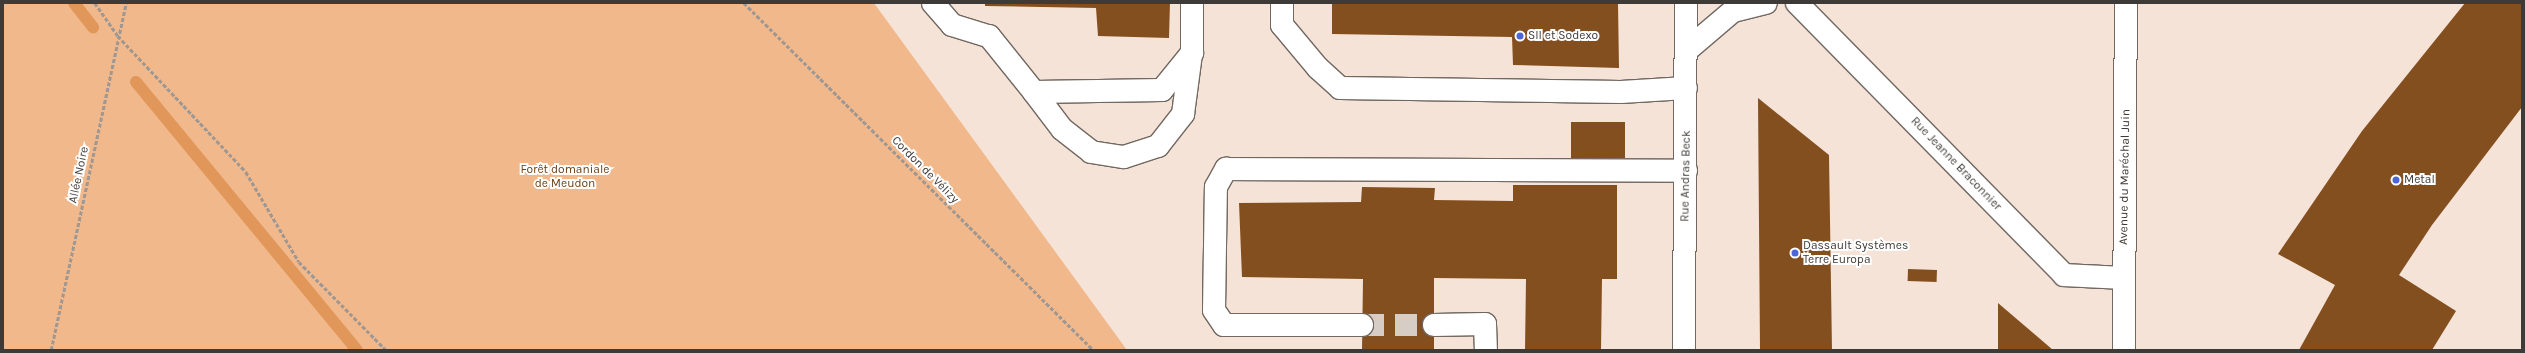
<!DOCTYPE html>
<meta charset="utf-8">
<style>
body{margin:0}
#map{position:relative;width:2525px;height:353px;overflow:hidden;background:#fcf2ea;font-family:Karla,sans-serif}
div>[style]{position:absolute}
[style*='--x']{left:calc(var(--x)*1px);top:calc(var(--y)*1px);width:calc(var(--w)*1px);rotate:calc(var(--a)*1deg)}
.built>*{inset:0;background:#f5e3d7}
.green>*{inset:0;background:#f1b88b}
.stream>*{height:12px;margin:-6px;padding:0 6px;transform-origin:6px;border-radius:6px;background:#e1975a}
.building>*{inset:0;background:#844f1f;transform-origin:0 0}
.minor-tunnel>*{height:22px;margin-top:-11px;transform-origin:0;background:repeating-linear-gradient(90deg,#d6cdc6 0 22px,transparent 0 33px)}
.path>*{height:2.5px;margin-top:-1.25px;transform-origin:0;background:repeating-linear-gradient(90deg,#9e9792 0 4px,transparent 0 6px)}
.roads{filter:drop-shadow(1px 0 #716861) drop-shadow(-1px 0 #716861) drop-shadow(0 1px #716861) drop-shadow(0 -1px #716861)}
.minor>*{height:22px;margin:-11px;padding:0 11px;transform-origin:11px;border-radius:11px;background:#fff}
.dots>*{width:11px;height:11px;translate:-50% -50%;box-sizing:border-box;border:2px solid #fff;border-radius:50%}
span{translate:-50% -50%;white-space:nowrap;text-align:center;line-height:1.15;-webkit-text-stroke:4px #fff;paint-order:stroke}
.poi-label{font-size:12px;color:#3e3a37}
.left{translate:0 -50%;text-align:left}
.street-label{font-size:12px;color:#3e3a37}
.park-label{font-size:12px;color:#6e3e0f}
.frame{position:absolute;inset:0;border:4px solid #3e3a37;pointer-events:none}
</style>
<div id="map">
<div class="built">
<i style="clip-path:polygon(874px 3px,2522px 3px,2522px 350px,1127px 350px)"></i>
</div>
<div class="green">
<i style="clip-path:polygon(3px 3px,874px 3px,1127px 350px,3px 350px)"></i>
</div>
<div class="stream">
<i style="--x:74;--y:3;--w:31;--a:52"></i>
<i style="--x:136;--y:82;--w:347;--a:50.5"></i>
</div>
<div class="building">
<i style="clip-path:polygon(985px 3px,1170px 3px,1169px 38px,1098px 36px,1096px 8px,985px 6px)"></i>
<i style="clip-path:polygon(1332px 3px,1618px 3px,1619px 68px,1513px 65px,1512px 37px,1332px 34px)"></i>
<i style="clip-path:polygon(2465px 3px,2522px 3px,2522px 107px,2432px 225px,2399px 275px,2456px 311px,2432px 350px,2299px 350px,2335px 285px,2278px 254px,2362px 131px)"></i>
<i style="clip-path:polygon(1758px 98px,1829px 155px,1832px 350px,1760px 350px)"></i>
<i style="left:1571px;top:122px;width:54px;height:36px"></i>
<i style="clip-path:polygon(1513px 185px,1617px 185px,1617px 279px,1602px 279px,1601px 350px,1525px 350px,1526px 279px,1434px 278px,1434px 350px,1362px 350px,1363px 279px,1242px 277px,1239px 203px,1361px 202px,1362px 187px,1435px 188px,1434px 200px,1513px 201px)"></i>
<i style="left:1908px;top:269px;width:29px;height:12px;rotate:2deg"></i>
<i style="clip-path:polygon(1998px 303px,2053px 350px,1998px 350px)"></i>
</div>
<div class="minor-tunnel">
<i style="--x:1362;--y:325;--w:72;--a:0"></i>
</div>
<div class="path">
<i style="--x:95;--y:3;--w:40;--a:55.1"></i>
<i style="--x:118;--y:36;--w:187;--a:46.7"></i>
<i style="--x:246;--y:172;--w:104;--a:59.5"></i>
<i style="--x:299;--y:262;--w:124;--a:45.3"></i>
<i style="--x:744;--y:3;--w:492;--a:44.8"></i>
<i style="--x:51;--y:350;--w:355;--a:-77.8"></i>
</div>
<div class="roads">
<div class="minor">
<i style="--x:933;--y:3;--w:29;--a:49"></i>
<i style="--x:952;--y:25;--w:39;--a:17"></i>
<i style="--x:989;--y:36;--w:72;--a:51.2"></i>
<i style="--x:1034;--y:92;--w:128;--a:-0.9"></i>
<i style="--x:1162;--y:90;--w:48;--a:-51"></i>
<i style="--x:1192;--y:53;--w:50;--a:-90"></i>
<i style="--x:1282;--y:3;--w:22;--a:90"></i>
<i style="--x:1282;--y:25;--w:56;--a:50.1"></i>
<i style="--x:1318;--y:68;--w:30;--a:42"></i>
<i style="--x:1340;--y:88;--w:281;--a:0.8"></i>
<i style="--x:1621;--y:92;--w:65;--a:-3.5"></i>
<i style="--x:1797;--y:3;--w:381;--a:45.5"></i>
<i style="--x:2064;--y:275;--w:59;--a:2.9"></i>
<i style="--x:1687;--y:50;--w:60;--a:-40.3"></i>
<i style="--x:1733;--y:11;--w:34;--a:-14"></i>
<i style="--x:1034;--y:92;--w:46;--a:52.9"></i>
<i style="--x:1062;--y:129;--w:37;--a:38"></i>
<i style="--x:1091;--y:152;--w:33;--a:9"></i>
<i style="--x:1124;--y:157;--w:36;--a:-18"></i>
<i style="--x:1158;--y:146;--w:41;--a:-52"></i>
<i style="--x:1183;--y:114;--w:61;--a:-82.4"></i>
<i style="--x:1362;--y:325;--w:138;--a:180"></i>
<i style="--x:1224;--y:325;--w:18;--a:-124"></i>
<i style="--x:1214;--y:310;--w:123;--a:-89.1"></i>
<i style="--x:1216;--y:187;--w:21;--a:-61"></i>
<i style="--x:1226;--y:169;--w:460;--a:0.2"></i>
<i style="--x:1434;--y:325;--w:51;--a:-1.1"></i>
<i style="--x:1485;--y:324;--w:26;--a:88"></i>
<i style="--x:1684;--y:350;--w:347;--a:-89.7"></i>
<i style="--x:2124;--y:350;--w:347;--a:-89.7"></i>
</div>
</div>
<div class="dots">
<i style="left:1520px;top:36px;background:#4a66da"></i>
<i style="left:2396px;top:180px;background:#4a66da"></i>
<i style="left:1795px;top:253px;background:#4a66da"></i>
</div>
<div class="poi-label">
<span class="left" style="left:1528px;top:36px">SII et Sodexo</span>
<span class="left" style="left:2404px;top:180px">Metal</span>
<span class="left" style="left:1803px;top:253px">Dassault Systèmes<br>Terre Europa</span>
</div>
<div class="street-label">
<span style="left:1956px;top:164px;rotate:46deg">Rue Jeanne Braconnier</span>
<span style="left:925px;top:170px;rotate:45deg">Cordon de Vélizy</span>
<span style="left:79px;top:175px;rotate:-78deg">Allée Noire</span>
<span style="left:1686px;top:176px;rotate:-89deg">Rue Andras Beck</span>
<span style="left:2125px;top:177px;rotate:-89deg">Avenue du Maréchal Juin</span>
</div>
<div class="park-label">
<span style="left:565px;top:177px">Forêt domaniale<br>de Meudon</span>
</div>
<div class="frame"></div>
</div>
